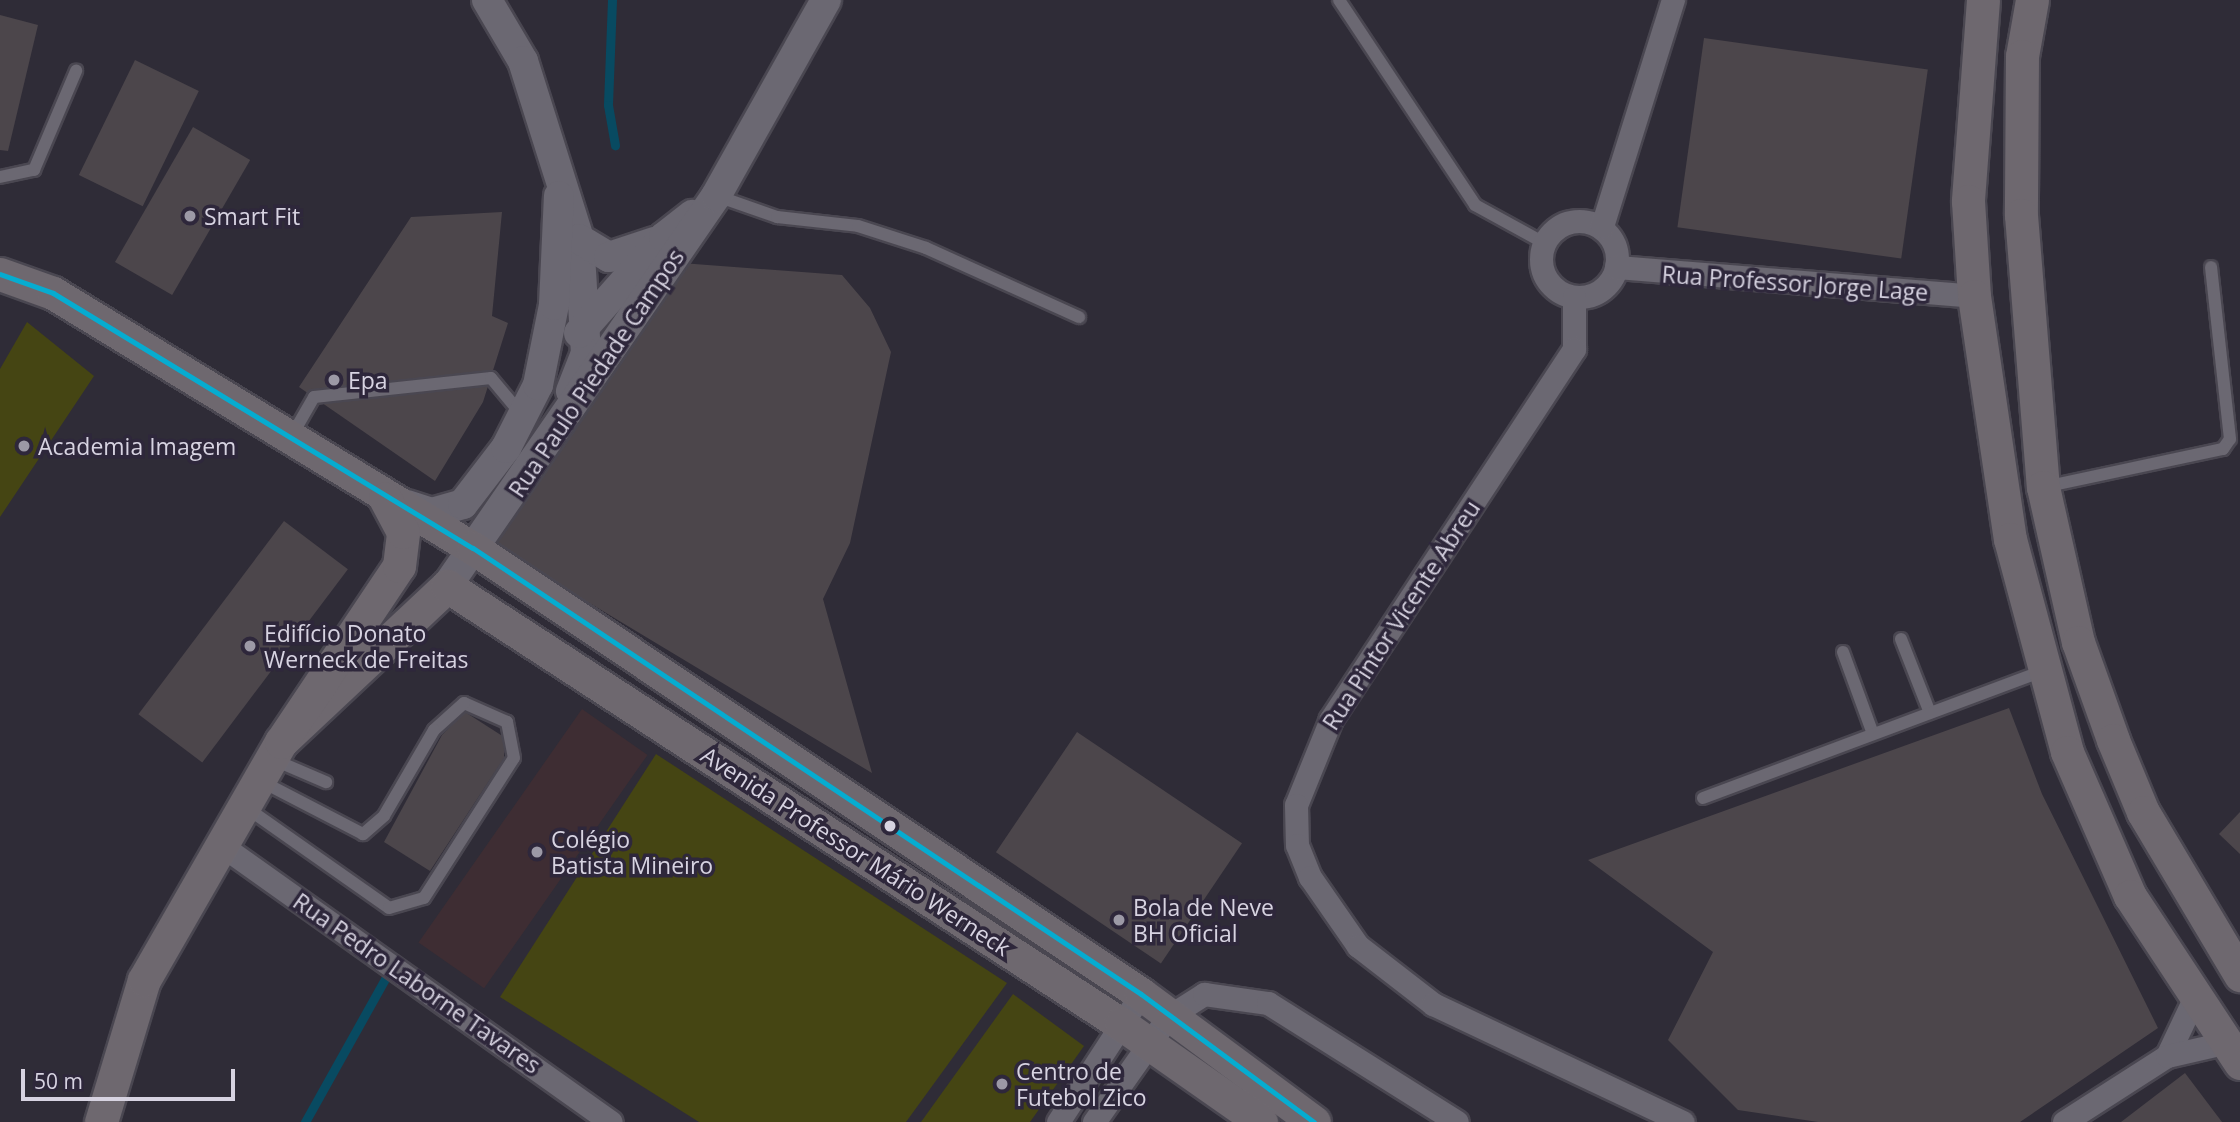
<!DOCTYPE html>
<meta charset="utf-8">
<style>
body{margin:0}
#map{position:relative;width:2240px;height:1122px;overflow:hidden;background:#2f2c37;font-family:"Open Sans",sans-serif}
div>[style]{position:absolute}
[style*='--x']{left:calc(var(--x)*1px);top:calc(var(--y)*1px);width:calc(var(--w)*1px);rotate:calc(var(--a)*1deg)}
.education>*{inset:0;background:#3e2d33;transform-origin:0 0}
.green>*{inset:0;background:#454513}
.stream>*{height:9px;margin:-4.5px;padding:0 4.5px;transform-origin:4.5px;border-radius:4.5px;background:#084a61}
.building>*{inset:0;background:#4c464b;transform-origin:0 0}
.roads{filter:drop-shadow(2px 0 #4a4751) drop-shadow(-2px 0 #4a4751) drop-shadow(0 2px #4a4751) drop-shadow(0 -2px #4a4751)}
.service>*{height:12px;margin:-6px;padding:0 6px;transform-origin:6px;border-radius:6px;background:#6b6872}
.minor>*{height:23px;margin:-11.5px;padding:0 11.5px;transform-origin:11.5px;border-radius:11.5px;background:#6b6872}
.minor>.ring{margin:-11.5px;padding:0;box-sizing:content-box;background:none;border:23px solid #6b6872;border-radius:50%}
.tertiary>*{height:30px;margin:-15px;padding:0 15px;transform-origin:15px;border-radius:15px;background:#6b6872}
.secondary>*{height:33px;margin:-16.5px;padding:0 16.5px;transform-origin:16.5px;border-radius:16.5px;background:#6e686f}
.bus-1>*{height:5px;margin:-2.5px;padding:0 2.5px;transform-origin:2.5px;border-radius:2.5px;background:#06acd0}
.dots>*{width:19px;height:19px;translate:-50% -50%;box-sizing:border-box;border:4px solid #2e273b;border-radius:50%}
span{translate:-50% -50%;white-space:nowrap;text-align:center;line-height:1.15;-webkit-text-stroke:7px #2e273b;paint-order:stroke}
.poi-label{font-size:23px;color:#d7d3e1}
.left{translate:0 -50%;text-align:left}
.street-label{font-size:23px;color:#d7d3e1}
.scale{position:absolute;left:21px;top:1069px;width:214px;height:32px;box-sizing:border-box;border:4px solid #d7d3e1;border-top:0;padding-left:9px;font-size:21px;line-height:24px;white-space:nowrap;color:#d7d3e1;-webkit-text-stroke:5px #2e273b;paint-order:stroke}
</style>
<div id="map">
<div class="education">
<i style="left:582px;top:709px;width:80px;height:285px;rotate:35deg"></i>
</div>
<div class="green">
<i style="clip-path:polygon(27px 322px,94px 376px,0 517px,0 369px)"></i>
<i style="clip-path:polygon(656px 754px,1007px 983px,906px 1122px,699px 1122px,500px 997px)"></i>
<i style="clip-path:polygon(1013px 994px,1084px 1046px,1030px 1122px,921px 1122px)"></i>
</div>
<div class="stream">
<i style="--x:612;--y:0;--w:105;--a:92.2"></i>
<i style="--x:608;--y:105;--w:41;--a:80.1"></i>
<i style="--x:305;--y:1122;--w:168;--a:-60.8"></i>
</div>
<div class="building">
<i style="clip-path:polygon(0 15px,38px 25px,8px 151px,0 150px)"></i>
<i style="left:1704px;top:38px;width:226px;height:191px;rotate:8deg"></i>
<i style="left:135px;top:60px;width:71px;height:128px;rotate:26deg"></i>
<i style="left:193px;top:127px;width:66px;height:156px;rotate:30deg"></i>
<i style="clip-path:polygon(502px 212px,492px 316px,508px 323px,483px 402px,435px 481px,299px 387px,411px 217px)"></i>
<i style="clip-path:polygon(681px 263px,842px 275px,870px 308px,891px 352px,850px 543px,823px 599px,872px 773px,493px 545px,588px 412px)"></i>
<i style="left:284px;top:521px;width:80px;height:242px;rotate:37deg"></i>
<i style="clip-path:polygon(2009px 708px,2042px 794px,2158px 1028px,2020px 1122px,1818px 1122px,1738px 1110px,1668px 1040px,1713px 952px,1588px 860px)"></i>
<i style="clip-path:polygon(465px 712px,504px 737px,504px 758px,430px 871px,384px 842px,442px 735px)"></i>
<i style="left:1077px;top:732px;width:199px;height:145px;rotate:34deg"></i>
<i style="clip-path:polygon(2240px 812px,2240px 854px,2219px 834px)"></i>
<i style="clip-path:polygon(2185px 1073px,2222px 1122px,2121px 1122px)"></i>
</div>
<div class="roads">
<div class="service">
<i style="--x:1339;--y:0;--w:246;--a:56.4"></i>
<i style="--x:1475;--y:205;--w:79;--a:28.8"></i>
<i style="--x:0;--y:177;--w:35;--a:-12"></i>
<i style="--x:34;--y:170;--w:108;--a:-67"></i>
<i style="--x:717;--y:196;--w:64;--a:19.3"></i>
<i style="--x:777;--y:217;--w:81;--a:6.3"></i>
<i style="--x:858;--y:226;--w:71;--a:17.9"></i>
<i style="--x:926;--y:248;--w:168;--a:24.3"></i>
<i style="--x:291;--y:437;--w:46;--a:-60.1"></i>
<i style="--x:314;--y:397;--w:178;--a:-6.1"></i>
<i style="--x:491;--y:378;--w:48;--a:50"></i>
<i style="--x:2044;--y:487;--w:183;--a:-12"></i>
<i style="--x:2223;--y:449;--w:12;--a:-55"></i>
<i style="--x:2230;--y:439;--w:173;--a:-96.3"></i>
<i style="--x:1901;--y:639;--w:79;--a:68.6"></i>
<i style="--x:1843;--y:652;--w:87;--a:69.9"></i>
<i style="--x:272;--y:759;--w:59;--a:23.1"></i>
<i style="--x:1703;--y:798;--w:363;--a:-20.5"></i>
<i style="--x:244;--y:806;--w:177;--a:35.1"></i>
<i style="--x:389;--y:908;--w:36;--a:-16"></i>
<i style="--x:424;--y:898;--w:166;--a:-57.3"></i>
<i style="--x:514;--y:758;--w:37;--a:-101"></i>
<i style="--x:507;--y:722;--w:47;--a:-156.2"></i>
<i style="--x:464;--y:703;--w:40;--a:138"></i>
<i style="--x:434;--y:730;--w:99;--a:120.2"></i>
<i style="--x:384;--y:816;--w:28;--a:139"></i>
<i style="--x:363;--y:834;--w:117;--a:-152.6"></i>
</div>
<div class="minor">
<i class="ring" style="left:1541px;top:221px;width:53px;height:53px"></i>
<i style="--x:1602;--y:226;--w:237;--a:-72.6"></i>
<i style="--x:1616;--y:267;--w:359;--a:4.6"></i>
<i style="--x:1574;--y:297;--w:52;--a:90"></i>
<i style="--x:1574;--y:349;--w:443;--a:123.3"></i>
<i style="--x:1331;--y:719;--w:93;--a:112.1"></i>
<i style="--x:1296;--y:805;--w:40;--a:88.6"></i>
<i style="--x:1297;--y:845;--w:35;--a:68"></i>
<i style="--x:1310;--y:877;--w:84;--a:55.2"></i>
<i style="--x:1358;--y:946;--w:95;--a:37.7"></i>
<i style="--x:1433;--y:1004;--w:276;--a:25.3"></i>
<i style="--x:221;--y:845;--w:478;--a:35.4"></i>
<i style="--x:2167;--y:1056;--w:63;--a:-64.7"></i>
<i style="--x:1058;--y:1122;--w:153;--a:-57"></i>
<i style="--x:1094;--y:1122;--w:128;--a:-54.8"></i>
<i style="--x:1168;--y:1017;--w:43;--a:-32.6"></i>
<i style="--x:1204;--y:994;--w:65;--a:8"></i>
<i style="--x:1268;--y:1003;--w:223;--a:32.2"></i>
<i style="--x:2064;--y:1122;--w:122;--a:-32.7"></i>
<i style="--x:2167;--y:1056;--w:58;--a:-12.8"></i>
</div>
<div class="tertiary">
<i style="--x:487;--y:0;--w:71;--a:59.5"></i>
<i style="--x:523;--y:61;--w:187;--a:72.5"></i>
<i style="--x:579;--y:239;--w:114;--a:86.5"></i>
<i style="--x:586;--y:353;--w:41;--a:111.5"></i>
<i style="--x:579;--y:239;--w:35;--a:31"></i>
<i style="--x:609;--y:257;--w:47;--a:-18.4"></i>
<i style="--x:579;--y:333;--w:128;--a:-48.5"></i>
<i style="--x:664;--y:237;--w:36;--a:-38"></i>
<i style="--x:407;--y:505;--w:26;--a:18"></i>
<i style="--x:432;--y:513;--w:32;--a:-16"></i>
<i style="--x:463;--y:504;--w:71;--a:-52.5"></i>
<i style="--x:506;--y:448;--w:71;--a:-63.1"></i>
<i style="--x:538;--y:385;--w:82;--a:-78.7"></i>
<i style="--x:554;--y:305;--w:109;--a:-87.4"></i>
<i style="--x:447;--y:586;--w:474;--a:-55.4"></i>
<i style="--x:716;--y:196;--w:225;--a:-60.7"></i>
</div>
<div class="secondary">
<i style="--x:1983;--y:0;--w:202;--a:94.3"></i>
<i style="--x:1968;--y:201;--w:95;--a:86.4"></i>
<i style="--x:1974;--y:296;--w:246;--a:81.6"></i>
<i style="--x:2010;--y:539;--w:220;--a:75"></i>
<i style="--x:2067;--y:752;--w:157;--a:66.4"></i>
<i style="--x:2130;--y:896;--w:200;--a:56.6"></i>
<i style="--x:2032;--y:0;--w:57;--a:100.1"></i>
<i style="--x:2022;--y:56;--w:159;--a:90.4"></i>
<i style="--x:2021;--y:215;--w:273;--a:85.4"></i>
<i style="--x:2043;--y:487;--w:159;--a:77.3"></i>
<i style="--x:2078;--y:642;--w:104;--a:70.3"></i>
<i style="--x:2113;--y:740;--w:78;--a:67.4"></i>
<i style="--x:2143;--y:812;--w:190;--a:59.2"></i>
<i style="--x:0;--y:274;--w:56;--a:19.7"></i>
<i style="--x:53;--y:293;--w:491;--a:31.3"></i>
<i style="--x:473;--y:548;--w:803;--a:33.73"></i>
<i style="--x:1141;--y:994;--w:215;--a:36.5"></i>
<i style="--x:281;--y:742;--w:228;--a:-43.2"></i>
<i style="--x:447;--y:586;--w:804;--a:33.02"></i>
<i style="--x:1121;--y:1024;--w:171;--a:35"></i>
<i style="--x:101;--y:1122;--w:148;--a:-73.2"></i>
<i style="--x:144;--y:980;--w:275;--a:-60.1"></i>
<i style="--x:281;--y:742;--w:212;--a:-56.2"></i>
<i style="--x:399;--y:566;--w:34;--a:-83"></i>
<i style="--x:403;--y:532;--w:38;--a:-118"></i>
</div>
</div>
<div class="bus-1">
<i style="--x:0;--y:274;--w:56;--a:19.7"></i>
<i style="--x:53;--y:293;--w:491;--a:31.3"></i>
<i style="--x:473;--y:548;--w:803;--a:33.73"></i>
<i style="--x:1141;--y:994;--w:215;--a:36.5"></i>
</div>
<div class="dots">
<i style="left:190px;top:216px;background:#9c99a6"></i>
<i style="left:334px;top:380px;background:#9c99a6"></i>
<i style="left:24px;top:446px;background:#9c99a6"></i>
<i style="left:250px;top:646px;background:#9c99a6"></i>
<i style="left:890px;top:826px;background:#d7d3e1"></i>
<i style="left:537px;top:852px;background:#9c99a6"></i>
<i style="left:1119px;top:920px;background:#9c99a6"></i>
<i style="left:1002px;top:1084px;background:#9c99a6"></i>
</div>
<div class="poi-label">
<span class="left" style="left:204px;top:216px">Smart Fit</span>
<span class="left" style="left:348px;top:380px">Epa</span>
<span class="left" style="left:38px;top:446px">Academia Imagem</span>
<span class="left" style="left:264px;top:646px">Edifício Donato<br>Werneck de Freitas</span>
<span class="left" style="left:551px;top:852px">Colégio<br>Batista Mineiro</span>
<span class="left" style="left:1133px;top:920px">Bola de Neve<br>BH Oficial</span>
<span class="left" style="left:1016px;top:1084px">Centro de<br>Futebol Zico</span>
</div>
<div class="street-label">
<span style="left:1795px;top:283px;rotate:4deg">Rua Professor Jorge Lage</span>
<span style="left:596px;top:373px;rotate:-56deg">Rua Paulo Piedade Campos</span>
<span style="left:1401px;top:615px;rotate:-57deg">Rua Pintor Vicente Abreu</span>
<span style="left:856px;top:851px;rotate:33deg">Avenida Professor Mário Werneck</span>
<span style="left:417px;top:983px;rotate:35deg">Rua Pedro Laborne Tavares</span>
</div>
<div class="scale">50 m</div>
</div>
